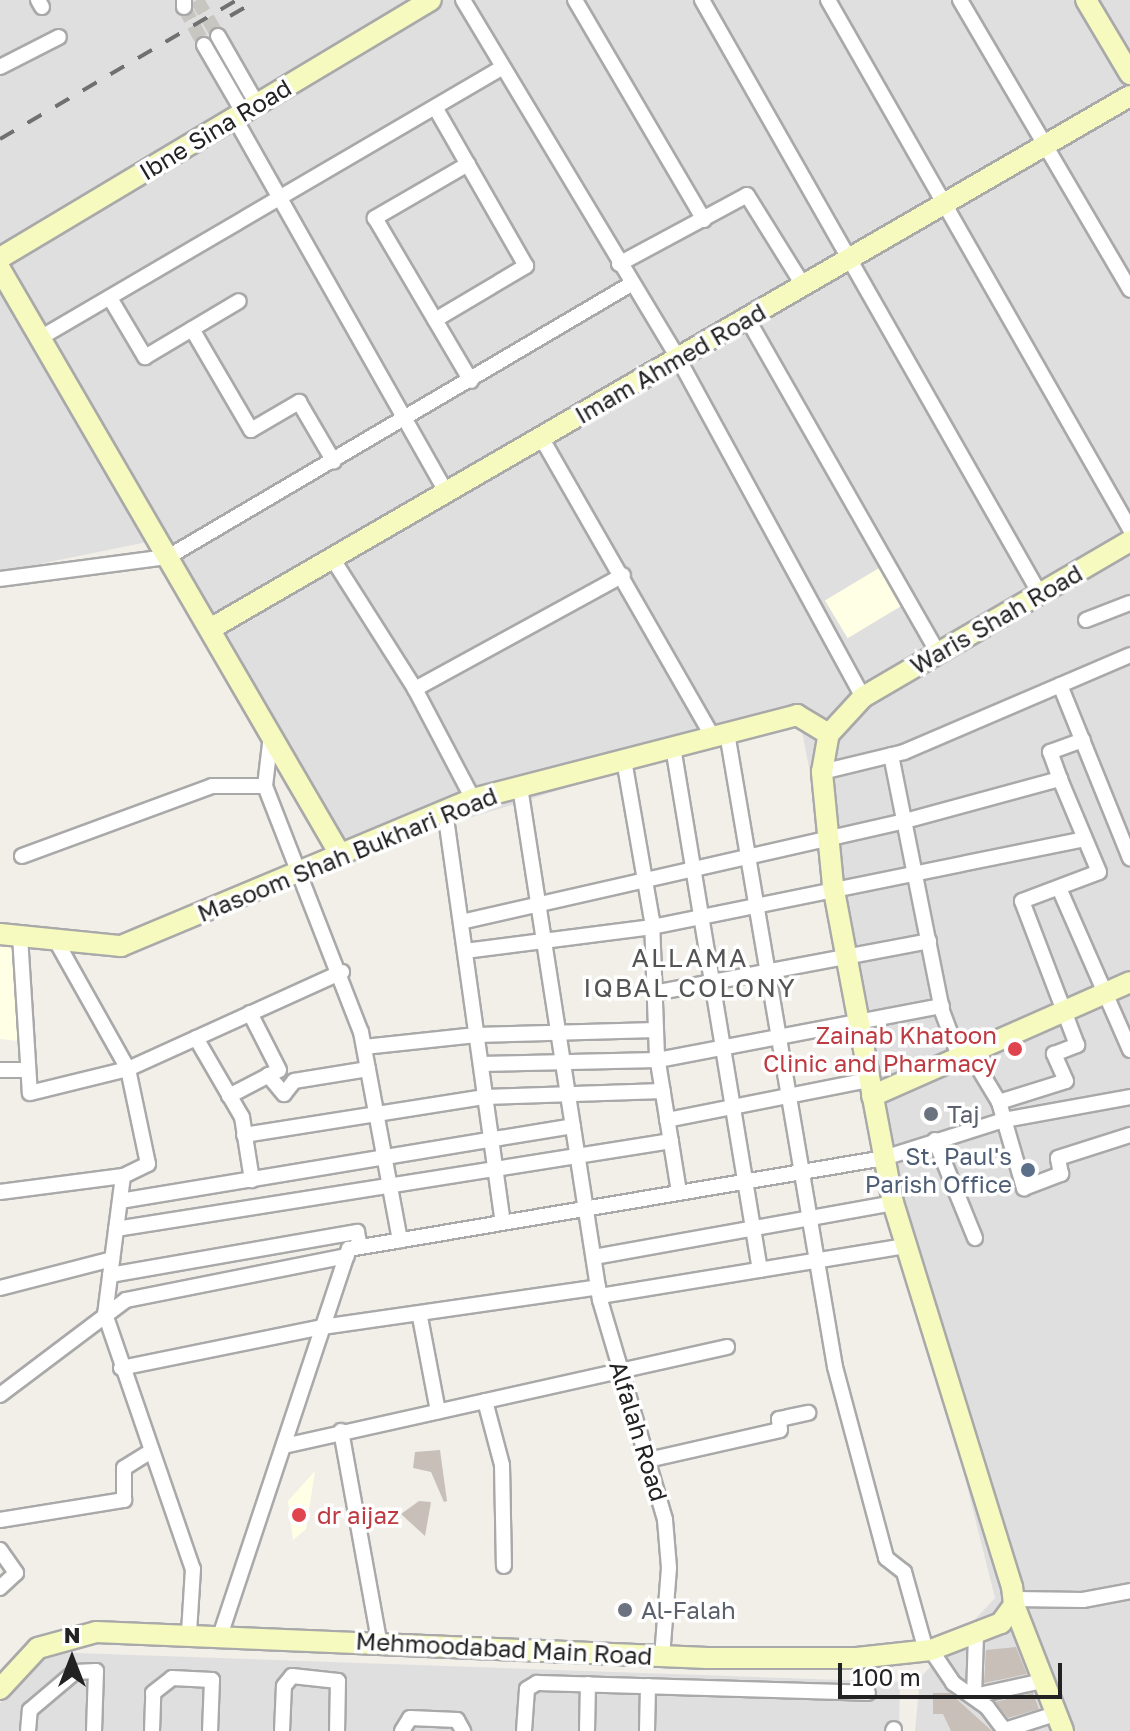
<!DOCTYPE html>
<style>
body{margin:0}
#map{position:relative;width:1130px;height:1731px;overflow:hidden;background:#f2efe9;font-family:"Golos Text",sans-serif}
div>[style]{position:absolute}
[style*='--x']{left:calc(var(--x)*1px);top:calc(var(--y)*1px);width:calc(var(--w)*1px);rotate:calc(var(--a)*1deg)}
.residential>*{inset:0;background:#e0dfdf}
.education>*{inset:0;background:#ffffe5;transform-origin:0 0}
.building>*{inset:0;background:#c7bfb8}
.street-tunnel>*{height:14px;margin-top:-7px;transform-origin:0;background:repeating-linear-gradient(90deg,#c8c6c1 0 14px,transparent 0 21px)}
.roads{filter:drop-shadow(2px 0 #a9a9a9) drop-shadow(-2px 0 #a9a9a9) drop-shadow(0 2px #a9a9a9) drop-shadow(0 -2px #a9a9a9)}
.street>*{height:14px;margin:-7px;padding:0 7px;transform-origin:7px;border-radius:7px;background:#fff}
.secondary>*{height:20px;margin:-10px;padding:0 10px;transform-origin:10px;border-radius:10px;background:#f7fabf}
.rail>*{height:4px;margin-top:-2px;transform-origin:0;background:repeating-linear-gradient(90deg,#707070 0 16px,transparent 0 32px)}
.dots>*{width:22px;height:22px;translate:-50% -50%;box-sizing:border-box;border:4px solid #fff;border-radius:50%}
span{translate:-50% -50%;white-space:nowrap;text-align:center;line-height:1.15;-webkit-text-stroke:7px #fff;paint-order:stroke}
.street-label{font-size:24px;color:#222}
.health-label{font-size:24px;color:#be3a42}
.right{translate:-100% -50%;text-align:right}
.left{translate:0 -50%;text-align:left}
.worship-label{font-size:24px;color:#5b616d}
.service-label{font-size:24px;color:#4e5e75}
.neighbourhood-label{font-size:26px;color:#555;letter-spacing:2px}
.north{position:absolute;left:32px;top:1619px;width:80px;height:80px;-webkit-text-stroke:6px #fff;paint-order:stroke;rotate:0deg;font-size:22px;font-weight:700;line-height:32px;text-align:center;color:#222}
.north::after{content:'';display:block;margin:auto;width:28px;height:36px;background:#222;clip-path:polygon(50% 0,100% 100%,50% 72%,0 100%)}
.scale{position:absolute;left:838px;top:1663px;width:224px;height:36px;box-sizing:border-box;border:4px solid #222;border-top:0;padding-left:10px;font-size:24px;line-height:28px;white-space:nowrap;color:#222;-webkit-text-stroke:6px #fff;paint-order:stroke}
</style>
<div id="map">
<div class="residential">
<i style="clip-path:polygon(0 0,1130px 0,1130px 1731px,915px 1731px,920px 1678px,995px 1598px,884px 1155px,799px 716px,340px 858px,157px 540px,0 572px)"></i>
<i style="clip-path:polygon(47px 1652px,900px 1682px,899px 1731px,0 1731px,0 1703px)"></i>
</div>
<div class="education">
<i style="left:879px;top:568px;width:44px;height:63px;rotate:59deg"></i>
<i style="clip-path:polygon(0 934px,20px 936px,27px 1042px,0 1039px)"></i>
<i style="clip-path:polygon(315px 1471px,306px 1529px,293px 1540px,288px 1501px)"></i>
</div>
<div class="building">
<i style="clip-path:polygon(440px 1450px,447px 1501px,444px 1502px,431px 1472px,413px 1468px,415px 1452px)"></i>
<i style="clip-path:polygon(419px 1501px,431px 1502px,425px 1536px,401px 1514px)"></i>
<i style="clip-path:polygon(1016px 1647px,1027px 1674px,984px 1683px,986px 1650px)"></i>
<i style="clip-path:polygon(933px 1693px,950px 1693px,992px 1731px,951px 1731px,943px 1714px,933px 1714px)"></i>
<i style="clip-path:polygon(1033px 1693px,1039px 1709px,1008px 1718px,995px 1702px)"></i>
</div>
<div class="street-tunnel">
<i style="--x:197;--y:0;--w:42;--a:59.7"></i>
<i style="--x:184;--y:7;--w:43;--a:62.2"></i>
</div>
<div class="roads">
<div class="street">
<i style="--x:38;--y:0;--w:8;--a:60"></i>
<i style="--x:184;--y:0;--w:7;--a:90"></i>
<i style="--x:463;--y:0;--w:418;--a:59"></i>
<i style="--x:678;--y:358;--w:386;--a:61.4"></i>
<i style="--x:575;--y:0;--w:255;--a:59.6"></i>
<i style="--x:702;--y:0;--w:683;--a:60.36"></i>
<i style="--x:828;--y:0;--w:609;--a:60.28"></i>
<i style="--x:960;--y:0;--w:336;--a:59.6"></i>
<i style="--x:218;--y:36;--w:78;--a:60.2"></i>
<i style="--x:204;--y:45;--w:78;--a:59.8"></i>
<i style="--x:0;--y:67;--w:66;--a:-27"></i>
<i style="--x:234;--y:117;--w:431;--a:60.5"></i>
<i style="--x:468;--y:164;--w:108;--a:149.9"></i>
<i style="--x:375;--y:218;--w:189;--a:59.5"></i>
<i style="--x:619;--y:264;--w:145;--a:-28.3"></i>
<i style="--x:747;--y:195;--w:106;--a:58.1"></i>
<i style="--x:110;--y:298;--w:69;--a:59.3"></i>
<i style="--x:145;--y:357;--w:109;--a:-30.8"></i>
<i style="--x:747;--y:318;--w:386;--a:60.3"></i>
<i style="--x:435;--y:320;--w:106;--a:-30.7"></i>
<i style="--x:526;--y:266;--w:183;--a:-119.8"></i>
<i style="--x:192;--y:329;--w:117;--a:59.7"></i>
<i style="--x:251;--y:430;--w:56;--a:-30.3"></i>
<i style="--x:299;--y:402;--w:69;--a:59.7"></i>
<i style="--x:40;--y:338;--w:536;--a:-30.34"></i>
<i style="--x:541;--y:437;--w:346;--a:60.2"></i>
<i style="--x:332;--y:558;--w:155;--a:57.6"></i>
<i style="--x:415;--y:689;--w:124;--a:62.2"></i>
<i style="--x:0;--y:579;--w:169;--a:-7.5"></i>
<i style="--x:168;--y:557;--w:537;--a:-30.52"></i>
<i style="--x:1086;--y:620;--w:47;--a:-21.1"></i>
<i style="--x:1060;--y:685;--w:187;--a:68"></i>
<i style="--x:415;--y:689;--w:237;--a:-28.7"></i>
<i style="--x:727;--y:733;--w:643;--a:80.33"></i>
<i style="--x:835;--y:1367;--w:198;--a:75"></i>
<i style="--x:886;--y:1558;--w:23;--a:38"></i>
<i style="--x:904;--y:1572;--w:82;--a:74.4"></i>
<i style="--x:271;--y:735;--w:51;--a:96.7"></i>
<i style="--x:265;--y:786;--w:264;--a:68.7"></i>
<i style="--x:361;--y:1032;--w:212;--a:79.4"></i>
<i style="--x:673;--y:747;--w:530;--a:80.56"></i>
<i style="--x:891;--y:755;--w:261;--a:78.7"></i>
<i style="--x:942;--y:1011;--w:51;--a:69.4"></i>
<i style="--x:624;--y:760;--w:162;--a:80.1"></i>
<i style="--x:652;--y:920;--w:136;--a:87.9"></i>
<i style="--x:657;--y:1056;--w:138;--a:80.8"></i>
<i style="--x:822;--y:772;--w:84;--a:-13.7"></i>
<i style="--x:904;--y:752;--w:246;--a:-23.2"></i>
<i style="--x:520;--y:787;--w:519;--a:81.14"></i>
<i style="--x:600;--y:1300;--w:229;--a:73.5"></i>
<i style="--x:665;--y:1520;--w:48;--a:85.2"></i>
<i style="--x:669;--y:1568;--w:88;--a:94.5"></i>
<i style="--x:445;--y:811;--w:415;--a:82"></i>
<i style="--x:22;--y:856;--w:202;--a:-20.2"></i>
<i style="--x:212;--y:786;--w:53;--a:0"></i>
<i style="--x:1059;--y:888;--w:177;--a:66.3"></i>
<i style="--x:461;--y:922;--w:455;--a:-12.8"></i>
<i style="--x:905;--y:821;--w:161;--a:-15.2"></i>
<i style="--x:1060;--y:779;--w:29;--a:-110"></i>
<i style="--x:1050;--y:752;--w:35;--a:-20"></i>
<i style="--x:20;--y:936;--w:157;--a:86.4"></i>
<i style="--x:30;--y:1093;--w:101;--a:-13.8"></i>
<i style="--x:128;--y:1069;--w:235;--a:-24.4"></i>
<i style="--x:55;--y:939;--w:149;--a:60.7"></i>
<i style="--x:128;--y:1069;--w:97;--a:78.1"></i>
<i style="--x:148;--y:1164;--w:28;--a:154"></i>
<i style="--x:123;--y:1176;--w:139;--a:97.4"></i>
<i style="--x:105;--y:1314;--w:270;--a:71"></i>
<i style="--x:193;--y:1569;--w:63;--a:93.6"></i>
<i style="--x:465;--y:951;--w:189;--a:-7.3"></i>
<i style="--x:652;--y:927;--w:440;--a:-11.5"></i>
<i style="--x:654;--y:993;--w:280;--a:-10.7"></i>
<i style="--x:196;--y:1038;--w:91;--a:59.8"></i>
<i style="--x:242;--y:1117;--w:64;--a:81"></i>
<i style="--x:364;--y:1047;--w:113;--a:-6.1"></i>
<i style="--x:476;--y:1035;--w:180;--a:-1.6"></i>
<i style="--x:970;--y:1054;--w:56;--a:58.9"></i>
<i style="--x:999;--y:1102;--w:90;--a:73.8"></i>
<i style="--x:1024;--y:1188;--w:40;--a:-21"></i>
<i style="--x:1061;--y:1174;--w:16;--a:-101"></i>
<i style="--x:1058;--y:1158;--w:76;--a:-17.7"></i>
<i style="--x:481;--y:1064;--w:177;--a:-1.3"></i>
<i style="--x:658;--y:1060;--w:289;--a:-10.8"></i>
<i style="--x:0;--y:1070;--w:28;--a:0"></i>
<i style="--x:268;--y:1075;--w:25;--a:50"></i>
<i style="--x:284;--y:1094;--w:16;--a:-52"></i>
<i style="--x:294;--y:1081;--w:75;--a:-9.2"></i>
<i style="--x:229;--y:1096;--w:56;--a:-27.5"></i>
<i style="--x:279;--y:1070;--w:64;--a:-117"></i>
<i style="--x:999;--y:1102;--w:70;--a:-17.4"></i>
<i style="--x:1066;--y:1081;--w:30;--a:-114"></i>
<i style="--x:1054;--y:1054;--w:25;--a:-21"></i>
<i style="--x:1077;--y:1045;--w:154;--a:-110.9"></i>
<i style="--x:1022;--y:901;--w:82;--a:-20.6"></i>
<i style="--x:1099;--y:872;--w:101;--a:-112.8"></i>
<i style="--x:667;--y:1120;--w:206;--a:-11.2"></i>
<i style="--x:244;--y:1135;--w:244;--a:-9"></i>
<i style="--x:485;--y:1097;--w:178;--a:-1.9"></i>
<i style="--x:935;--y:1140;--w:106;--a:67.8"></i>
<i style="--x:0;--y:1192;--w:124;--a:-7.4"></i>
<i style="--x:120;--y:1201;--w:459;--a:-9.4"></i>
<i style="--x:116;--y:1229;--w:562;--a:-9.01"></i>
<i style="--x:594;--y:1257;--w:304;--a:-10.2"></i>
<i style="--x:110;--y:1275;--w:251;--a:-9.9"></i>
<i style="--x:357;--y:1232;--w:15;--a:79"></i>
<i style="--x:0;--y:1288;--w:116;--a:-14.5"></i>
<i style="--x:600;--y:1296;--w:311;--a:-9.3"></i>
<i style="--x:420;--y:1317;--w:96;--a:79.2"></i>
<i style="--x:121;--y:1368;--w:205;--a:-11.5"></i>
<i style="--x:322;--y:1327;--w:279;--a:-8.2"></i>
<i style="--x:0;--y:1395;--w:158;--a:-37"></i>
<i style="--x:126;--y:1300;--w:225;--a:-11.3"></i>
<i style="--x:485;--y:1401;--w:66;--a:75.1"></i>
<i style="--x:502;--y:1465;--w:101;--a:88.9"></i>
<i style="--x:341;--y:1431;--w:213;--a:79.7"></i>
<i style="--x:284;--y:1446;--w:454;--a:-12.6"></i>
<i style="--x:648;--y:1460;--w:135;--a:-12.8"></i>
<i style="--x:780;--y:1430;--w:11;--a:-95"></i>
<i style="--x:779;--y:1419;--w:30;--a:-12"></i>
<i style="--x:0;--y:1520;--w:126;--a:-9.2"></i>
<i style="--x:124;--y:1500;--w:32;--a:-90"></i>
<i style="--x:124;--y:1468;--w:31;--a:-32"></i>
<i style="--x:0;--y:1550;--w:28;--a:55"></i>
<i style="--x:16;--y:1573;--w:22;--a:137"></i>
<i style="--x:1015;--y:1599;--w:68;--a:0.8"></i>
<i style="--x:1083;--y:1600;--w:48;--a:-10.8"></i>
<i style="--x:221;--y:1633;--w:405;--a:-71.6"></i>
<i style="--x:349;--y:1249;--w:543;--a:-9.65"></i>
<i style="--x:884;--y:1158;--w:126;--a:-17.6"></i>
<i style="--x:1004;--y:1120;--w:128;--a:-10.3"></i>
<i style="--x:976;--y:1634;--w:62;--a:91.8"></i>
<i style="--x:974;--y:1696;--w:70;--a:-12.4"></i>
<i style="--x:931;--y:1650;--w:40;--a:56"></i>
<i style="--x:953;--y:1683;--w:42;--a:35.2"></i>
<i style="--x:987;--y:1707;--w:30;--a:53"></i>
<i style="--x:1005;--y:1730;--w:52;--a:-17.7"></i>
<i style="--x:28;--y:1731;--w:21;--a:-85"></i>
<i style="--x:30;--y:1710;--w:59;--a:-40.2"></i>
<i style="--x:75;--y:1672;--w:21;--a:-3"></i>
<i style="--x:96;--y:1671;--w:60;--a:91.9"></i>
<i style="--x:152;--y:1731;--w:38;--a:-88"></i>
<i style="--x:153;--y:1693;--w:24;--a:-38"></i>
<i style="--x:172;--y:1678;--w:40;--a:2.9"></i>
<i style="--x:212;--y:1680;--w:51;--a:92.2"></i>
<i style="--x:282;--y:1731;--w:45;--a:-87.5"></i>
<i style="--x:284;--y:1686;--w:13;--a:-51"></i>
<i style="--x:292;--y:1676;--w:46;--a:6.2"></i>
<i style="--x:338;--y:1681;--w:50;--a:91.1"></i>
<i style="--x:402;--y:1731;--w:15;--a:-58"></i>
<i style="--x:410;--y:1718;--w:47;--a:2.4"></i>
<i style="--x:457;--y:1720;--w:13;--a:61"></i>
<i style="--x:524;--y:1731;--w:42;--a:-85.9"></i>
<i style="--x:527;--y:1689;--w:12;--a:-31"></i>
<i style="--x:537;--y:1683;--w:331;--a:1.7"></i>
<i style="--x:587;--y:1731;--w:47;--a:-88.8"></i>
<i style="--x:647;--y:1731;--w:45;--a:-88.7"></i>
<i style="--x:893;--y:1731;--w:2;--a:-63"></i>
</div>
<div class="secondary">
<i style="--x:1086;--y:0;--w:86;--a:59.3"></i>
<i style="--x:0;--y:258;--w:502;--a:-30.91"></i>
<i style="--x:0;--y:269;--w:679;--a:59.85"></i>
<i style="--x:210;--y:629;--w:1063;--a:-30.09"></i>
<i style="--x:0;--y:934;--w:122;--a:5.7"></i>
<i style="--x:121;--y:946;--w:381;--a:-22.7"></i>
<i style="--x:473;--y:799;--w:335;--a:-14.5"></i>
<i style="--x:797;--y:715;--w:37;--a:31"></i>
<i style="--x:872;--y:1096;--w:282;--a:-23.8"></i>
<i style="--x:1014;--y:1605;--w:135;--a:68.7"></i>
<i style="--x:0;--y:1689;--w:56;--a:-47.2"></i>
<i style="--x:38;--y:1648;--w:60;--a:-15.4"></i>
<i style="--x:96;--y:1632;--w:612;--a:2.44"></i>
<i style="--x:707;--y:1658;--w:150;--a:0"></i>
<i style="--x:857;--y:1658;--w:74;--a:-6.2"></i>
<i style="--x:931;--y:1650;--w:75;--a:-21.1"></i>
<i style="--x:1001;--y:1623;--w:22;--a:-54"></i>
<i style="--x:1014;--y:1605;--w:18;--a:-96"></i>
<i style="--x:1012;--y:1587;--w:402;--a:-107.2"></i>
<i style="--x:893;--y:1203;--w:324;--a:-100.7"></i>
<i style="--x:833;--y:885;--w:114;--a:-95.6"></i>
<i style="--x:822;--y:772;--w:39;--a:-80"></i>
<i style="--x:829;--y:734;--w:50;--a:-47.4"></i>
<i style="--x:863;--y:697;--w:309;--a:-30.3"></i>
</div>
</div>
<div class="rail">
<i style="--x:230;--y:16;--w:32;--a:-30"></i>
<i style="--x:0;--y:139;--w:275;--a:-30.4"></i>
</div>
<div class="dots">
<i style="left:1015px;top:1049px;background:#e0444e"></i>
<i style="left:931px;top:1114px;background:#6b7280"></i>
<i style="left:1028px;top:1170px;background:#5c6f8a"></i>
<i style="left:299px;top:1515px;background:#e0444e"></i>
<i style="left:625px;top:1610px;background:#6b7280"></i>
</div>
<div class="street-label">
<span style="left:215px;top:129px;rotate:-31deg">Ibne Sina Road</span>
<span style="left:670px;top:363px;rotate:-30deg">Imam Ahmed Road</span>
<span style="left:996px;top:619px;rotate:-30deg">Waris Shah Road</span>
<span style="left:347px;top:854px;rotate:-22deg">Masoom Shah Bukhari Road</span>
<span style="left:639px;top:1431px;rotate:73deg">Alfalah Road</span>
<span style="left:504px;top:1648px;rotate:3deg">Mehmoodabad Main Road</span>
</div>
<div class="health-label">
<span class="right" style="left:997px;top:1049px">Zainab Khatoon<br>Clinic and Pharmacy</span>
<span class="left" style="left:317px;top:1515px">dr aijaz</span>
</div>
<div class="worship-label">
<span class="left" style="left:947px;top:1114px">Taj</span>
<span class="left" style="left:641px;top:1610px">Al-Falah</span>
</div>
<div class="service-label">
<span class="right" style="left:1012px;top:1170px">St. Paul's<br>Parish Office</span>
</div>
<div class="neighbourhood-label">
<span style="left:690px;top:973px">ALLAMA<br>IQBAL COLONY</span>
</div>
<div class="north">N</div>
<div class="scale">100 m</div>
</div>
